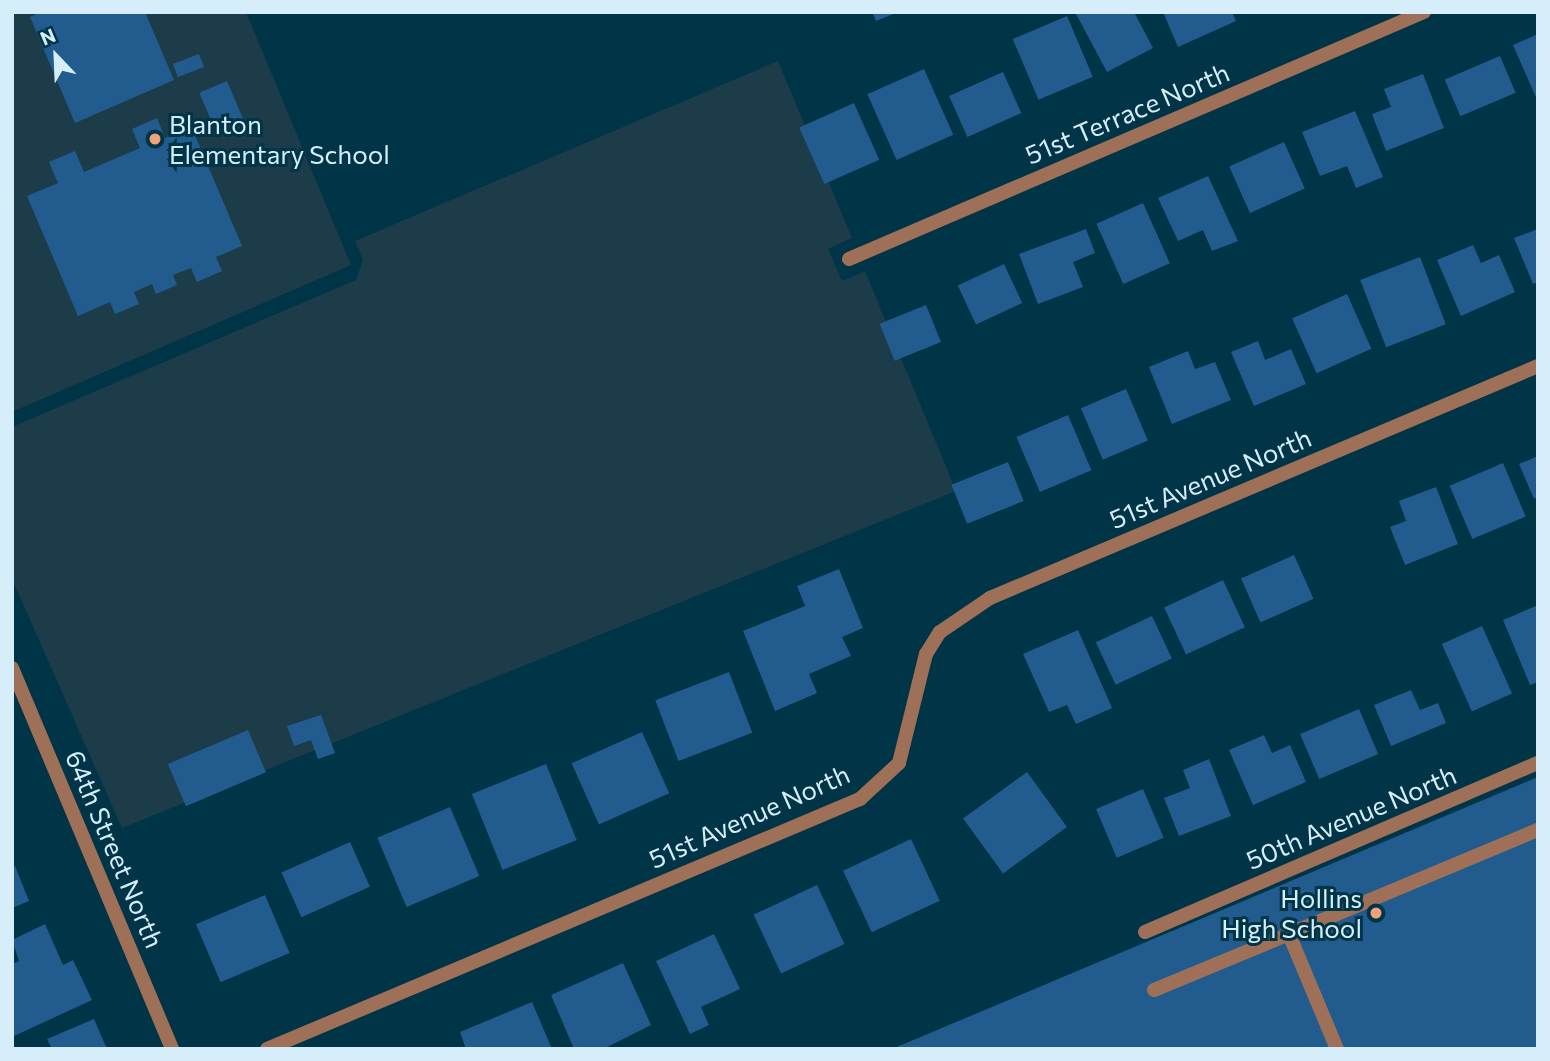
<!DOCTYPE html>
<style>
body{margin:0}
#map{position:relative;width:1550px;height:1061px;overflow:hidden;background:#003447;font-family:Commissioner,sans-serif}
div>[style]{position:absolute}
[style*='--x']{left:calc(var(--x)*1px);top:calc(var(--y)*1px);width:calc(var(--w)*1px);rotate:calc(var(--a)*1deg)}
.built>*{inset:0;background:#1c3c4a}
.building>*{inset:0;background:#225c8f;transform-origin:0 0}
.lane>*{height:14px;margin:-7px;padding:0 7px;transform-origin:7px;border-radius:7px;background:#9e7058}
.street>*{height:14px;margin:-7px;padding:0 7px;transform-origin:7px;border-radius:7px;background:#9e7058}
.dots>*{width:19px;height:19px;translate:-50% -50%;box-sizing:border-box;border:4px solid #003447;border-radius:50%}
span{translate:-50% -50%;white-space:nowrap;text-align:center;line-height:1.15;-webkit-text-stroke:6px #003447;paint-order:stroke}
.street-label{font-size:26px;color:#d6eefa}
.poi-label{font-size:26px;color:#d6eefa}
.left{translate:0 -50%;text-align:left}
.right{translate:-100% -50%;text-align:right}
.frame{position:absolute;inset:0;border:14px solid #d6eefa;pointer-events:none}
.north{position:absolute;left:21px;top:21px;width:70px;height:70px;-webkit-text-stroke:5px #003447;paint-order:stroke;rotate:337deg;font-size:19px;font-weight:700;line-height:28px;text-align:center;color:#d6eefa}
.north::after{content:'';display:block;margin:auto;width:24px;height:32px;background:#d6eefa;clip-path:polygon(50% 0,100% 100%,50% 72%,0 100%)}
</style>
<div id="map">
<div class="built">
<i style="clip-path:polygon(12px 12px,246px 12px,351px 265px,12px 412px)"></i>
<i style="clip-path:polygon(778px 61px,852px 238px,828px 249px,842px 281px,865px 271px,956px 491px,122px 828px,12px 579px,12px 427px,356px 280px,363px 260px,355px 241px)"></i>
</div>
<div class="building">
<i style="clip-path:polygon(41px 12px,145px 12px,174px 80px,75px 123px,30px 17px)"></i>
<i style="clip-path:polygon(872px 12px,898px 12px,876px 21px)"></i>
<i style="clip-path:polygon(1075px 12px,1134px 12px,1153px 48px,1107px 72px)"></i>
<i style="clip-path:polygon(1163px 12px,1232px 12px,1236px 21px,1178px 47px)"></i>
<i style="left:1067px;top:16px;width:66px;height:59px;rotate:67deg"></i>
<i style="clip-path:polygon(1538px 34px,1538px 102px,1513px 45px)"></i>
<i style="left:199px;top:54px;width:14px;height:28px;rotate:69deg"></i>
<i style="left:1500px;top:56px;width:40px;height:60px;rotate:67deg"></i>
<i style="left:924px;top:69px;width:72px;height:62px;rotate:66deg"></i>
<i style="left:1003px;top:72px;width:45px;height:59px;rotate:66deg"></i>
<i style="clip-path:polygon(1423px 74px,1444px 128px,1386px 151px,1372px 114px,1391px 107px,1384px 89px)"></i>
<i style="left:227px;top:81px;width:44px;height:30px;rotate:67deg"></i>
<i style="left:854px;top:103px;width:62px;height:60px;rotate:66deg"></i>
<i style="clip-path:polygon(1355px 111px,1383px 177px,1356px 188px,1347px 166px,1320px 176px,1302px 132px)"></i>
<i style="clip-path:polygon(157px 118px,165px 138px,191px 126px,242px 246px,216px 257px,222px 271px,197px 282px,191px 268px,173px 275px,177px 285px,156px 294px,152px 284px,134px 292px,139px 304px,115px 314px,110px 302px,78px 316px,27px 196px,58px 183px,49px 162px,75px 151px,84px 172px,140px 148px,132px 129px)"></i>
<i style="left:1284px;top:142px;width:51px;height:60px;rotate:66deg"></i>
<i style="clip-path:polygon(1208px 176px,1238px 241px,1212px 251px,1203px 230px,1178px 241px,1158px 198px)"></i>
<i style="left:1143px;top:203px;width:66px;height:51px;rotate:66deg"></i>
<i style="clip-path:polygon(1086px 229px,1095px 253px,1073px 262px,1083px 287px,1038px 304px,1019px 254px)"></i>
<i style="clip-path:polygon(1538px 229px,1538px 282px,1533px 284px,1514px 238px)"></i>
<i style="clip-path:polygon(1473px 245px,1481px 263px,1499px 255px,1515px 292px,1461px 316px,1437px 260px)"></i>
<i style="left:1420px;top:257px;width:72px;height:64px;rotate:69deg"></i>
<i style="left:1004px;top:264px;width:43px;height:51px;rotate:65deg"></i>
<i style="left:1347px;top:294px;width:60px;height:60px;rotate:66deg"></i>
<i style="left:926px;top:305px;width:40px;height:50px;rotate:68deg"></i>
<i style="clip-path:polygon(1258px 341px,1265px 360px,1291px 349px,1306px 384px,1254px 406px,1231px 352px)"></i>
<i style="clip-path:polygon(1188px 351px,1195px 369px,1215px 362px,1231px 400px,1172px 424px,1149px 367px)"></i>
<i style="left:1126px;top:389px;width:56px;height:49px;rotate:67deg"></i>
<i style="left:1068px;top:415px;width:60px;height:56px;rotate:67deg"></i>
<i style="clip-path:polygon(1538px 456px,1538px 497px,1534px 499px,1519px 464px)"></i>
<i style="left:1008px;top:462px;width:42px;height:61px;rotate:68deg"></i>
<i style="left:1503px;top:463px;width:58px;height:58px;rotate:67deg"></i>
<i style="clip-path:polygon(1436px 487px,1458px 544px,1405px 565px,1390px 527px,1406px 521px,1399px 501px)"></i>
<i style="left:1294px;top:555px;width:48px;height:58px;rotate:66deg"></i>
<i style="clip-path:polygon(839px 569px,863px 628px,842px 637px,851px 656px,809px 674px,817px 693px,775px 711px,743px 631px,805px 606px,797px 586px)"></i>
<i style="left:1223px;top:580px;width:52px;height:65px;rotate:65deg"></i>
<i style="clip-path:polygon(1538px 605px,1538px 682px,1530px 685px,1503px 620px)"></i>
<i style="left:1152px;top:616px;width:47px;height:62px;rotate:65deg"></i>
<i style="left:1482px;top:626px;width:74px;height:44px;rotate:66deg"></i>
<i style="clip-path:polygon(1078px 630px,1112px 708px,1076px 724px,1067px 705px,1049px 712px,1023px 654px)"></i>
<i style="left:729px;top:672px;width:65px;height:79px;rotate:69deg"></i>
<i style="clip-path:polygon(1411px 690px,1420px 710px,1438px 703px,1446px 723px,1391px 746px,1374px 705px)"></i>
<i style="left:1359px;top:709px;width:49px;height:64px;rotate:67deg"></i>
<i style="clip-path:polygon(321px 715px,335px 753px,318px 759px,311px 740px,294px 746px,287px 726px)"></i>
<i style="left:248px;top:730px;width:46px;height:87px;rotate:67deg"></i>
<i style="left:642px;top:732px;width:67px;height:77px;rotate:66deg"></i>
<i style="clip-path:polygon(1264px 735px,1272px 753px,1290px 745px,1306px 782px,1253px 805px,1229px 750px)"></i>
<i style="clip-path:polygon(1209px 759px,1231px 816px,1179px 836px,1164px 798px,1190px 788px,1183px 770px)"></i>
<i style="left:546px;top:764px;width:82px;height:80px;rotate:68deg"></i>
<i style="left:1027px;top:772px;width:68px;height:79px;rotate:54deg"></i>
<i style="clip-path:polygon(1538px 777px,1538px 1049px,892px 1049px)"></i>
<i style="left:1143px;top:789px;width:53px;height:51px;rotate:67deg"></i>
<i style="left:450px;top:807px;width:75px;height:79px;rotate:67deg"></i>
<i style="left:911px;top:839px;width:68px;height:75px;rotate:65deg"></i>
<i style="left:350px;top:842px;width:49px;height:75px;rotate:66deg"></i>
<i style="clip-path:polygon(15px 866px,29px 901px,12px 908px,12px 867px)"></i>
<i style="left:817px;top:885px;width:65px;height:70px;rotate:65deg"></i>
<i style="left:265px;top:895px;width:63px;height:75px;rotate:67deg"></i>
<i style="clip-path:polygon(45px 924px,63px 965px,73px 960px,92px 1000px,12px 1037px,12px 964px,19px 961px,12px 940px)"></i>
<i style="clip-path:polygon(714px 934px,740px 989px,701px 1007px,709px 1025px,690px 1034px,656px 961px)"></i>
<i style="clip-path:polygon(623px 963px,651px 1025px,603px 1049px,574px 1049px,551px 995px)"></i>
<i style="clip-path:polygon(532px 1002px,552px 1049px,466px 1049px,460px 1032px)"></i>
<i style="clip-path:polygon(94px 1019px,107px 1049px,52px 1049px,47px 1039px)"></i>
</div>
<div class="lane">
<i style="--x:1154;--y:990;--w:146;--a:-22.5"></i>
<i style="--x:1337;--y:1049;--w:125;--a:-112.7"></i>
<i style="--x:1289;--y:934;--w:270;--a:-22.7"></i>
</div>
<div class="street">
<i style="--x:849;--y:259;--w:626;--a:-23.25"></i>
<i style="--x:12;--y:668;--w:413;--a:67.2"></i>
<i style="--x:1145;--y:932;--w:428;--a:-23.3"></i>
<i style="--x:267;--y:1049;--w:644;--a:-22.86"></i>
<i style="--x:860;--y:799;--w:53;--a:-42.7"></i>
<i style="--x:899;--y:763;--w:112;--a:-76.1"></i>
<i style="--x:926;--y:654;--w:26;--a:-58"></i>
<i style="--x:940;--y:632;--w:60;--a:-34.2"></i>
<i style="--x:990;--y:598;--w:595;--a:-22.95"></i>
</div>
<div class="dots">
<i style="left:155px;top:139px;background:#f0a279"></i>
<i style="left:1376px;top:913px;background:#f0a279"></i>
</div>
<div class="street-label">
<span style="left:1127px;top:113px;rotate:-23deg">51st Terrace North</span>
<span style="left:1210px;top:478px;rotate:-23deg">51st Avenue North</span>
<span style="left:749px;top:816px;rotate:-24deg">51st Avenue North</span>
<span style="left:1351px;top:817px;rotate:-23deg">50th Avenue North</span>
<span style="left:115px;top:849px;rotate:67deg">64th Street North</span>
</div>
<div class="poi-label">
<span class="left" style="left:169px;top:139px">Blanton<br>Elementary School</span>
<span class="right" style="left:1362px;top:913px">Hollins<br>High School</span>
</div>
<div class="frame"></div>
<div class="north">N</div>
</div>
